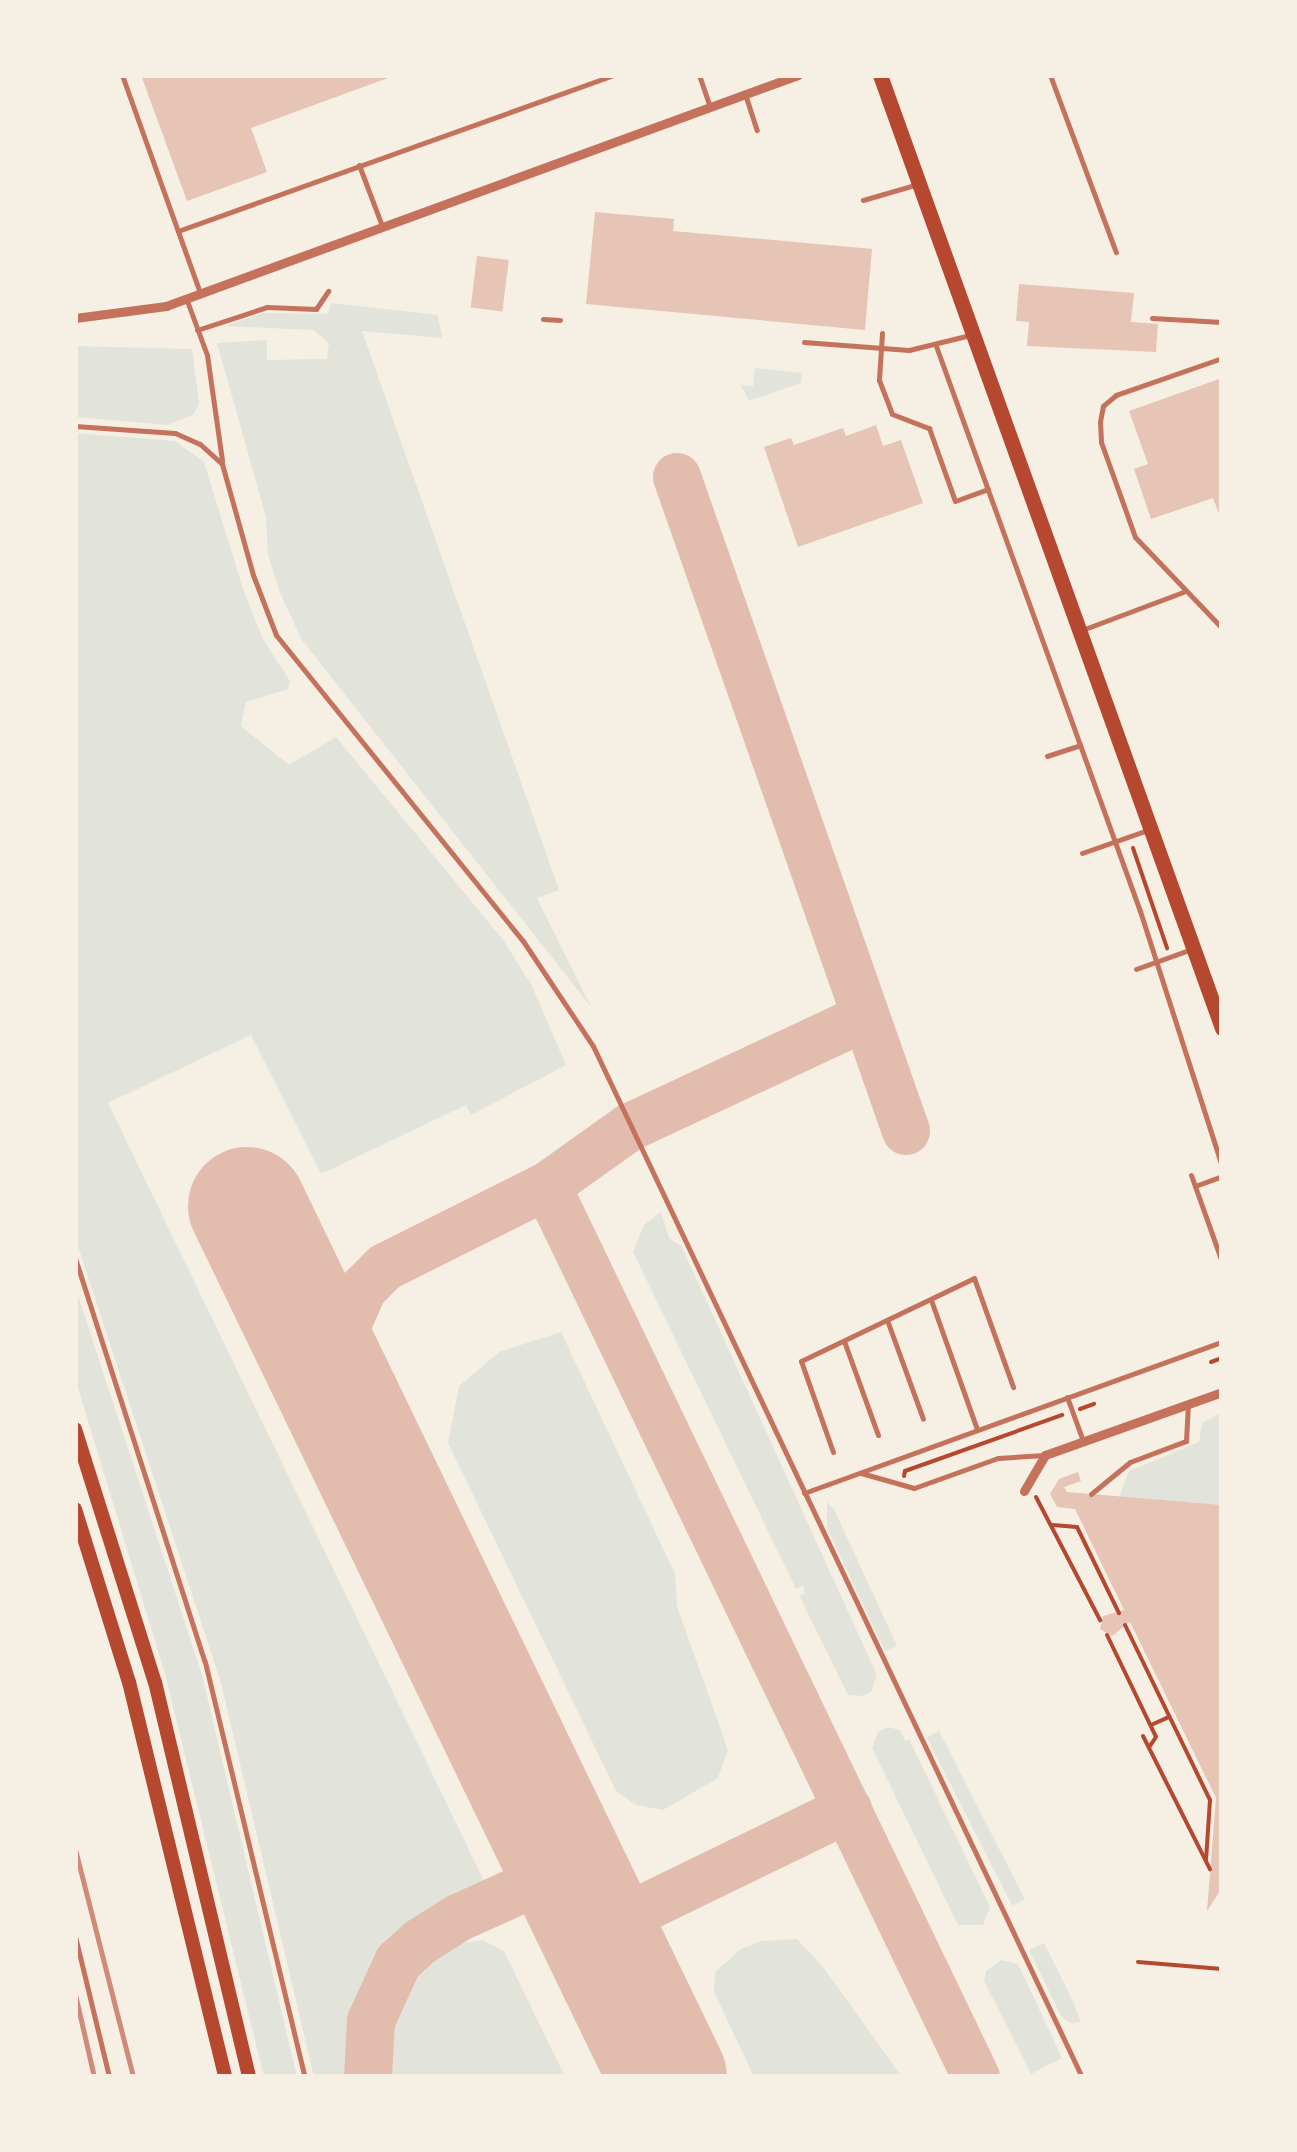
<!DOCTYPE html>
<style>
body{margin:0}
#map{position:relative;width:1297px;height:2152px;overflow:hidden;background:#f6efe4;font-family:"DM Sans",sans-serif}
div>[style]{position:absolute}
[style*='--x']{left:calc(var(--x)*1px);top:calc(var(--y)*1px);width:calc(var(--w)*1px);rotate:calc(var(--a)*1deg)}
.green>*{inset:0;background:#e2e4dc;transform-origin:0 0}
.taxiway>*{height:48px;margin:-24px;padding:0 24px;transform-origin:24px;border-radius:24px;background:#e2bdae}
.runway>*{height:118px;margin:-59px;padding:0 59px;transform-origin:59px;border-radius:59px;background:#e2bdae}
.building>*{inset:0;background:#e6c5b7;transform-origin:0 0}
.path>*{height:4px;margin:-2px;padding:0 2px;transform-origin:2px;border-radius:2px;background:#b5482f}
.service>*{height:5px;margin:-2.5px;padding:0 2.5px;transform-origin:2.5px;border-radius:2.5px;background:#c5725c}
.minor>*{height:9px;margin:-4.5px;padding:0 4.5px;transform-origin:4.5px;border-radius:4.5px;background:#c5725c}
.secondary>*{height:14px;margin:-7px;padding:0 7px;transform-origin:7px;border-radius:7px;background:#b5482f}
.primary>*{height:15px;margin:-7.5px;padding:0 7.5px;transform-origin:7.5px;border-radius:7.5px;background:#b5482f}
.rail>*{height:5px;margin:-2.5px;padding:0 2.5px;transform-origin:2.5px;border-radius:2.5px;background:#cf8b77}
span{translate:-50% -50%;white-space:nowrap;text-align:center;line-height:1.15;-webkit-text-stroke:8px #f6efe4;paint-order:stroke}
.frame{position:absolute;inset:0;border:78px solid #f6efe4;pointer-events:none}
</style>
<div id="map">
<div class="green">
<i style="clip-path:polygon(331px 303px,438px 315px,442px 338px,362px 331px,559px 890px,537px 898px,591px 1007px,302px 640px,280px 593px,268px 555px,266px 517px,217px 343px,267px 340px,267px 360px,327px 359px,329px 343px,313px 330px,225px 326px,263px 313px,328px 314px)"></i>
<i style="clip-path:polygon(75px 346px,192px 349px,199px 403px,194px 414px,168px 425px,75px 417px)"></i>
<i style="clip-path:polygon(755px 368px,802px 373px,801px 383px,749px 401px,741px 385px,753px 386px)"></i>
<i style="clip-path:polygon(75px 433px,175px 441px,204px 462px,244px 592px,263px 639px,290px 681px,288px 689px,246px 702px,241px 726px,289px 765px,336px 737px,504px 941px,532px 986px,566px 1065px,471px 1115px,466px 1105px,321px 1174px,251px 1035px,108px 1103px,487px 1887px,436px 1910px,402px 1938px,376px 1972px,359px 2016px,355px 2077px,314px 2077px,221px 1683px,75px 1237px)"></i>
<i style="clip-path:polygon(661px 1212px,669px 1238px,682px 1247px,877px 1675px,871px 1692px,862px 1696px,848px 1695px,799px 1595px,805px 1593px,803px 1586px,796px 1589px,633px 1252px,644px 1225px)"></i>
<i style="clip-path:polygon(75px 1286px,202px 1675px,297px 2077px,264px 2077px,165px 1674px,75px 1378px)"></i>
<i style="clip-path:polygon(561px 1332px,675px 1574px,677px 1606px,728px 1750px,718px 1778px,663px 1810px,636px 1805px,616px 1791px,448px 1443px,459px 1386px,499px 1352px)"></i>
<i style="clip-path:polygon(1222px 1412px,1222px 1505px,1119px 1497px,1129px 1471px,1199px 1442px,1202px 1423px)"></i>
<i style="clip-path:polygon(827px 1502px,834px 1509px,897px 1646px,885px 1651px,827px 1528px)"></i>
<i style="clip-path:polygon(888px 1727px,900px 1730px,905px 1741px,909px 1739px,990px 1907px,983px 1925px,958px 1925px,872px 1748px,878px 1732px)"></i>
<i style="left:939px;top:1731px;width:189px;height:14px;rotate:63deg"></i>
<i style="clip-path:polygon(797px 1939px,823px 1967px,902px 2077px,754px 2077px,714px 1992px,715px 1972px,741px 1949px,762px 1941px)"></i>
<i style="clip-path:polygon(483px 1940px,504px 1951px,565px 2077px,383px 2077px,386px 2022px,404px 1987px,429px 1958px,451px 1945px)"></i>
<i style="clip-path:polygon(1044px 1943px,1071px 1997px,1081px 2022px,1070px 2023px,1061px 2016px,1029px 1950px)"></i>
<i style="clip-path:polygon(1001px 1960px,1018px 1964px,1062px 2058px,1031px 2074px,984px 1981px,986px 1971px)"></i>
</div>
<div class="taxiway">
<i style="--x:677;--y:477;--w:693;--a:70.7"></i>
<i style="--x:547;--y:1186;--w:989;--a:64.29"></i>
<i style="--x:349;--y:1417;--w:56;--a:-102.3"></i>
<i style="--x:337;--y:1362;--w:21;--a:-82"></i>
<i style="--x:340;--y:1341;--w:57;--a:-66.1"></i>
<i style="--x:363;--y:1289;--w:31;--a:-45"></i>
<i style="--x:385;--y:1267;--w:181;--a:-26.6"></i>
<i style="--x:547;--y:1186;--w:102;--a:-35.4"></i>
<i style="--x:630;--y:1127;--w:260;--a:-25"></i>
<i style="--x:597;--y:1931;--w:279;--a:-25.9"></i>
<i style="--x:368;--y:2077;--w:56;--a:-86.9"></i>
<i style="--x:371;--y:2021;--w:65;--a:-65.4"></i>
<i style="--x:398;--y:1962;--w:30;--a:-42"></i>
<i style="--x:420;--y:1942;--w:45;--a:-32.3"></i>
<i style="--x:458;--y:1918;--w:119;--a:-24.4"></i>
</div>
<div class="runway">
<i style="--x:247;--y:1206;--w:967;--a:64.2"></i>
</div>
<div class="building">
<i style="clip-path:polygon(141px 75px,396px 75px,251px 128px,267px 172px,187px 201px)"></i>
<i style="clip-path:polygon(595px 212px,674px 219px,673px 231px,872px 249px,865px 330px,586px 304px)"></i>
<i style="left:477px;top:256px;width:32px;height:52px;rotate:7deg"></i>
<i style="clip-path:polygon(1019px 284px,1134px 293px,1131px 322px,1158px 324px,1156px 352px,1027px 346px,1029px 322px,1016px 321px)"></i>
<i style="clip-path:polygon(1222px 378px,1222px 522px,1213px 498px,1151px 519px,1134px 469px,1148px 464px,1129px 411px)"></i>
<i style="clip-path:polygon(876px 425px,883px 446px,901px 440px,923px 503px,798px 547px,764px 447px,791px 438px,794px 445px,843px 428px,846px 436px)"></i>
<i style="clip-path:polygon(1078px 1472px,1081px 1481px,1064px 1487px,1067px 1492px,1222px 1505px,1222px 1888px,1207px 1911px,1216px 1798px,1130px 1622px,1112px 1636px,1100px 1629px,1103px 1616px,1124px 1610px,1075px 1509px,1057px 1507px,1050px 1494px,1059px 1479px)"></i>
</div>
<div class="path">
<i style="--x:1133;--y:848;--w:106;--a:71.2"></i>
<i style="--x:1211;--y:1362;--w:12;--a:-20"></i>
<i style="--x:1080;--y:1409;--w:15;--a:-20"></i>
<i style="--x:904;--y:1476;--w:5;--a:-79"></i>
<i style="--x:905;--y:1471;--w:167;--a:-19.6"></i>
<i style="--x:1036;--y:1497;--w:139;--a:62.5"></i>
<i style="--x:1053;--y:1525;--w:24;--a:5"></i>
<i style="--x:1077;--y:1527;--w:96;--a:64"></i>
<i style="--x:1125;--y:1625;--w:195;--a:64.1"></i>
<i style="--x:1210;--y:1800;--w:60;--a:93.8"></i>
<i style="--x:1107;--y:1635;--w:113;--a:64.3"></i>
<i style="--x:1156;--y:1737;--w:11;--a:124"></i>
<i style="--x:1151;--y:1725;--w:20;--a:-24"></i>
<i style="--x:1143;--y:1736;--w:149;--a:63.3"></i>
<i style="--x:1221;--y:1891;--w:3;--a:72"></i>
<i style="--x:1138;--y:1962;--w:84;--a:4.8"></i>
</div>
<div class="service">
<i style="--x:122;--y:75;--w:232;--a:70.3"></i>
<i style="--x:699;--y:75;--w:34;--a:71"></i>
<i style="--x:1050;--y:75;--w:189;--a:69.6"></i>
<i style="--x:745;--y:94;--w:38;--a:72"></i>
<i style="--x:359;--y:165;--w:65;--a:69.3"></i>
<i style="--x:863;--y:200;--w:57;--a:-16.2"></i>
<i style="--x:178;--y:231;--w:462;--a:-19.7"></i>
<i style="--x:186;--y:298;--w:61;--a:69.8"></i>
<i style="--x:207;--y:355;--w:107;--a:81.9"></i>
<i style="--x:1152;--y:318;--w:70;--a:3.3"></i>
<i style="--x:543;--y:319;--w:17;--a:3"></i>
<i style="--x:197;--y:330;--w:74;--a:-18.2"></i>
<i style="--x:267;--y:307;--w:49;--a:2.3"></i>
<i style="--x:316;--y:309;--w:22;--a:-56"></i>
<i style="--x:882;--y:333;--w:47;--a:93.7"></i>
<i style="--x:879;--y:380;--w:36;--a:69"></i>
<i style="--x:892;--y:414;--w:40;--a:21"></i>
<i style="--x:929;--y:428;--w:77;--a:70.4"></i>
<i style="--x:955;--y:501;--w:35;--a:-20"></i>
<i style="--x:804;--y:342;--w:105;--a:4.4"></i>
<i style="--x:909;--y:350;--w:63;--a:-13.8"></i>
<i style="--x:936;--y:346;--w:601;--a:70.15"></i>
<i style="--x:1140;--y:911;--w:269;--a:72.2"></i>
<i style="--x:1222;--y:358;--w:112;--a:160.8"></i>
<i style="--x:1116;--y:395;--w:17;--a:140"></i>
<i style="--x:1103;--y:406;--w:16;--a:101"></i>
<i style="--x:1100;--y:422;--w:20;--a:87"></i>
<i style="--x:1101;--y:442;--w:101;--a:70.3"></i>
<i style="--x:1135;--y:537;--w:126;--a:46.3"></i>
<i style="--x:75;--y:426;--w:100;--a:4"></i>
<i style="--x:175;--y:433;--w:27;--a:24"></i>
<i style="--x:200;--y:444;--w:30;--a:42"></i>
<i style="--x:222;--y:464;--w:115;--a:74.4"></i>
<i style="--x:253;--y:575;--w:64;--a:69"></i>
<i style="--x:276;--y:635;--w:393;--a:51.1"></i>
<i style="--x:523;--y:941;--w:126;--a:56.3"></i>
<i style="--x:593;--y:1046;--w:1141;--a:64.63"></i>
<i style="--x:1082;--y:630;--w:108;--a:-20.6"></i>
<i style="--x:1047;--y:756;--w:35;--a:-18"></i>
<i style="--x:1082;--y:853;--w:70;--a:-19.2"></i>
<i style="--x:1136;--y:969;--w:56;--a:-19.7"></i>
<i style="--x:1191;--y:1175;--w:92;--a:70.4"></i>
<i style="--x:1195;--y:1186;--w:29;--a:-20"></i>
<i style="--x:75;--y:1258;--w:424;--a:72.2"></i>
<i style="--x:205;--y:1662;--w:427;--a:76.5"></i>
<i style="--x:931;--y:1300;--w:137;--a:70.4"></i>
<i style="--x:887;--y:1320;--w:105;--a:70"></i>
<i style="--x:844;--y:1341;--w:100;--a:70.1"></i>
<i style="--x:1067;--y:1397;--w:47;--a:70"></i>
<i style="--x:833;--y:1452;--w:96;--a:-109.4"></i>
<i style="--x:801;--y:1361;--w:192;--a:-25.6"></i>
<i style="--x:974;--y:1278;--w:116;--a:70.3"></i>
<i style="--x:861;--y:1473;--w:55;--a:15.8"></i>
<i style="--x:914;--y:1488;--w:89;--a:-19.7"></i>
<i style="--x:998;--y:1458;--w:47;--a:-3.7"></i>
<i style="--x:804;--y:1493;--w:444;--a:-19.9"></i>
<i style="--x:1091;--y:1494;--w:50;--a:-39.4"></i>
<i style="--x:1130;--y:1462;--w:60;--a:-20.6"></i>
<i style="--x:1186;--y:1441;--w:37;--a:-87"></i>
<i style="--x:75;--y:1936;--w:145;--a:76.4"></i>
</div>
<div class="minor">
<i style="--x:75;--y:318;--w:92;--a:-7.5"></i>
<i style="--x:166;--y:306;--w:673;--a:-20.08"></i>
<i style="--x:1024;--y:1491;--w:42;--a:-59.7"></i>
<i style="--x:1045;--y:1455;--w:188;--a:-19.6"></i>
</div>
<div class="secondary">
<i style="--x:75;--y:1429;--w:265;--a:72.5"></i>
<i style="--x:155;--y:1682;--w:406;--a:76.6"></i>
<i style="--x:75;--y:1509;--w:181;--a:72.7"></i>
<i style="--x:129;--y:1682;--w:406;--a:76.3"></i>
</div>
<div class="primary">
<i style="--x:880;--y:75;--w:1013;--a:70.26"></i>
</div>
<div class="rail">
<i style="--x:75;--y:1849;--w:235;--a:75.7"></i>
<i style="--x:75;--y:1994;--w:85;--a:77.1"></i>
</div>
<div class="frame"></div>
</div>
